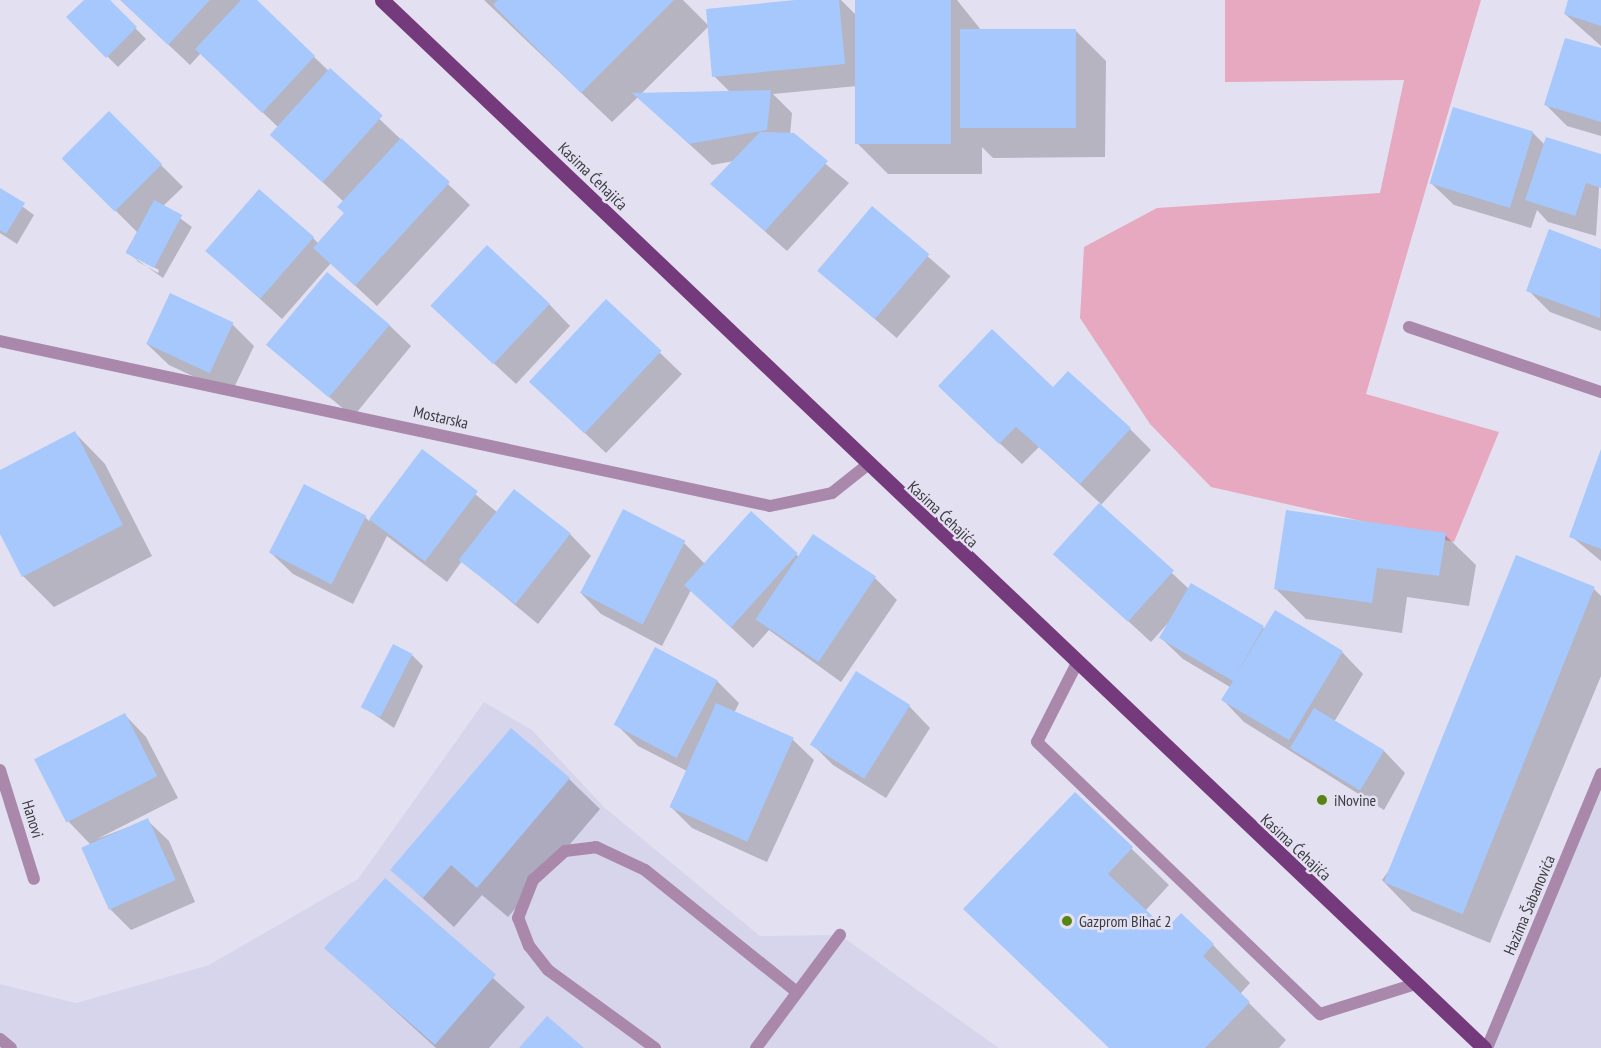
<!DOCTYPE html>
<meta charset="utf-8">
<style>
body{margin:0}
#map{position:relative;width:1601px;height:1048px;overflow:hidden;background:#e3e1f1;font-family:"PT Sans Narrow",sans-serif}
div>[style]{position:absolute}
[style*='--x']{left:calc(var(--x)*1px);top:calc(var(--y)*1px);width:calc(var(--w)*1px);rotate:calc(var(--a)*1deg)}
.built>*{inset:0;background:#d7d5ec}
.green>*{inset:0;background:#e6a9bf}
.shadow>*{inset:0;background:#0003;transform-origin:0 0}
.building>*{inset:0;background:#a6c8fc;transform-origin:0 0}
.lane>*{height:12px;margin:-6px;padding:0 6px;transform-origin:6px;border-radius:6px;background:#a988ac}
.street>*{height:12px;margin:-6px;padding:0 6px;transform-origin:6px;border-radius:6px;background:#a988ac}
.primary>*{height:15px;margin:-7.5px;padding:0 7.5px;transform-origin:7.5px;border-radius:7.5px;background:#743a7b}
.dots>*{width:16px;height:16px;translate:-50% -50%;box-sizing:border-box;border:3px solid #e3e1f1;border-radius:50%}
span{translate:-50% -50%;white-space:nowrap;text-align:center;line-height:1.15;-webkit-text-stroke:5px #e3e1f1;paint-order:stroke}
.street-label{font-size:16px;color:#3c3b41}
.poi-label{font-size:16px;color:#3c3b41}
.left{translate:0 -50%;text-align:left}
</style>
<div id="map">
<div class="built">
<i style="clip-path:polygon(484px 702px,532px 730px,605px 808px,760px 936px,840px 935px,999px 1048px,0 1048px,0 984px,76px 1003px,209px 965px,358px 879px)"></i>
<i style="clip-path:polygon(1601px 774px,1601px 1048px,1487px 1048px)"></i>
</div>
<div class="green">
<i style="clip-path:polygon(1225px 0,1481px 0,1366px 394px,1499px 432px,1454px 542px,1211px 487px,1150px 424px,1080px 318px,1084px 247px,1157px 208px,1380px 193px,1404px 80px,1225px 82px)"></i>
</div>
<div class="shadow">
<i style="clip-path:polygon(86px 0,108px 0,146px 39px,118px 67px,68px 17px)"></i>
<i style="clip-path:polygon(121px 0,254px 0,470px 205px,377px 306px,331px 263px,282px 319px,207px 251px,313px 238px,319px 244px,346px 213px,344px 202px,271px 134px,278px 127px,201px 53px,190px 65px)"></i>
<i style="clip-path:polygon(484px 0,683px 0,709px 26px,641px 94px,730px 92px,714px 76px,810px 0,841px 0,857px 16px,857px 0,957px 0,981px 30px,1075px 30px,1106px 61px,1105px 157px,993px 158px,982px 147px,982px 174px,888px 174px,858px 144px,857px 86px,773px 94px,792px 113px,790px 135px,849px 183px,787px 251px,712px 184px,734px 161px,712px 165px,638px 97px,612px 122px)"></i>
<i style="clip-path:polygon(1570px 0,1601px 0,1601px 46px,1565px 14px)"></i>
<i style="clip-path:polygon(1601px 50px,1601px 136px,1567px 126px,1546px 105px)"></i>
<i style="clip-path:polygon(evenodd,109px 113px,183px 187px,163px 206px,192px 227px,163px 278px,126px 252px,137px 232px,63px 158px,109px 113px,137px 258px,159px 270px,158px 273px,137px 261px,137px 258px)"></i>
<i style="clip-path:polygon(1532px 132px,1545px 145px,1601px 156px,1596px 236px,1548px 222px,1537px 210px,1531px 228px,1454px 205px,1432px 184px)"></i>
<i style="clip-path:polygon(0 190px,34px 215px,17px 244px,0 233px)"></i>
<i style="left:872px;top:208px;width:104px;height:82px;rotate:41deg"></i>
<i style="clip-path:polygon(1550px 231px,1601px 250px,1601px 331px,1550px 312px,1528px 290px)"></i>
<i style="clip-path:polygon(170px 295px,232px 324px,254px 346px,231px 394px,169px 365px,147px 344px)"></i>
<i style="clip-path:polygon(606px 301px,682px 374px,606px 453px,552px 402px)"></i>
<i style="clip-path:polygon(549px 304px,570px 326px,516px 384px,454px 326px)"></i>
<i style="clip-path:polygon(389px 325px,411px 346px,353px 417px,269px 346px)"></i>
<i style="clip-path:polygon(1053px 389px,1130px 429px,1151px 450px,1100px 506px,1189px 589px,1265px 629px,1342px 652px,1363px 674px,1334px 722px,1384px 751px,1405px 773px,1384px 810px,1244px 722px,1223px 700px,1230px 687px,1183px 659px,1161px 638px,1169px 622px,1151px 642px,1055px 554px,1101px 504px,1039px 447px,1022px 464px,961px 407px)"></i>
<i style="clip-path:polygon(75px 433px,105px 464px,152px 556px,54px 607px,23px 576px,0 531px,0 471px)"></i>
<i style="clip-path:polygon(423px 451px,498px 513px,570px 534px,591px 556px,538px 624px,462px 561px,447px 582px,387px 536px,353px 604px,293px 574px,271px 553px,365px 517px,369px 521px)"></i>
<i style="clip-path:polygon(1601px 452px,1601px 561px,1571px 536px)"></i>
<i style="clip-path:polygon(751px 513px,799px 557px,875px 578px,897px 600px,841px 682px,769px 630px,753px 648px,691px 590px,662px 646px,601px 614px,580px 592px,684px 543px,705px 564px)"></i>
<i style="clip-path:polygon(1445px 535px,1476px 565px,1469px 606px,1407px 597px,1402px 633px,1306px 619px,1276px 589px)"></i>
<i style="clip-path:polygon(1594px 589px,1601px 596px,1601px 676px,1490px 943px,1412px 911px,1382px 880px)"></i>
<i style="clip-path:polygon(656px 649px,717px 681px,739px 703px,734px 713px,792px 739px,814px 760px,767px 862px,692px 828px,670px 806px,687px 771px,638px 746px,616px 724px)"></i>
<i style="clip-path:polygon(412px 655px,423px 666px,394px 728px,365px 708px)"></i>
<i style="clip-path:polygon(909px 706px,930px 728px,886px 798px,833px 765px,811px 743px)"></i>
<i style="clip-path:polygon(125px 715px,146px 737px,178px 798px,97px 839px,147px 820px,169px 841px,195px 902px,131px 930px,109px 908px,91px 845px,68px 821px)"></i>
<i style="clip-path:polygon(569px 779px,600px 809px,508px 917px,482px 895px,454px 927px,392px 870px)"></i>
<i style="clip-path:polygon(1075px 794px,1169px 885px,1145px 911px,1166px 932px,1213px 945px,1250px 983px,1240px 994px,1286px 1040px,1279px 1048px,1109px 1048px)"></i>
<i style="clip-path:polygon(385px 880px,525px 1007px,489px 1048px,436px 1048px,326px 948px)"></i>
</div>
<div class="building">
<i style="clip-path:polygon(84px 0,110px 0,137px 27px,106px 58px,66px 17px)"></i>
<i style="clip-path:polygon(120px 0,210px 0,168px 45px)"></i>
<i style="clip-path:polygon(241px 0,257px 0,315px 56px,262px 113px,195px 49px)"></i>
<i style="clip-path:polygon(498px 0,674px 0,581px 93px,493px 5px)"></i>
<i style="clip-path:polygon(795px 0,839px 0,845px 64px,712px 77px,706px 9px)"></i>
<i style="left:855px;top:0;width:96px;height:144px"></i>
<i style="clip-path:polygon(1568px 0,1601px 0,1601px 26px,1564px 14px)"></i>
<i style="left:960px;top:29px;width:116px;height:99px"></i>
<i style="clip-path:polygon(1565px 38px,1601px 48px,1601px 122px,1544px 105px)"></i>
<i style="left:330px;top:68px;width:71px;height:90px;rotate:42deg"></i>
<i style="clip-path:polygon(771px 90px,767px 130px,689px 144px,632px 93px)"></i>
<i style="left:1453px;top:107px;width:84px;height:80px;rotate:17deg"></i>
<i style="left:109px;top:111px;width:75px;height:67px;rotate:45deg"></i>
<i style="clip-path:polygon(760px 132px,794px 133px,828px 161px,765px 231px,710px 184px)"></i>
<i style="clip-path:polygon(1546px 137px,1601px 154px,1601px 188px,1586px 183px,1575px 216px,1525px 200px)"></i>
<i style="clip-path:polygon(401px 138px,450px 182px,355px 286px,313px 248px,344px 213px,337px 207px)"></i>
<i style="clip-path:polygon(0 188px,25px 203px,6px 234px,0 230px)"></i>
<i style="left:259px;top:189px;width:73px;height:82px;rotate:41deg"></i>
<i style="left:154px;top:200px;width:32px;height:60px;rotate:28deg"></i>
<i style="left:872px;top:206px;width:75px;height:85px;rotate:40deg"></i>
<i style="clip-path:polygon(1549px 229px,1601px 249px,1600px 318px,1526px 291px)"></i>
<i style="left:487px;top:245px;width:86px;height:83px;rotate:43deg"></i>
<i style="left:327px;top:272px;width:82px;height:95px;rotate:40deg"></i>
<i style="left:170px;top:293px;width:70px;height:56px;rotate:25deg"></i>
<i style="left:606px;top:299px;width:76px;height:113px;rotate:43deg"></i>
<i style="clip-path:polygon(992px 329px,1053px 387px,1068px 371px,1131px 428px,1080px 484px,1016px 427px,999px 444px,938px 386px)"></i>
<i style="clip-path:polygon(75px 431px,123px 525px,22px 577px,0 534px,0 470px)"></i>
<i style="left:422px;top:449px;width:70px;height:88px;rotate:37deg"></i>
<i style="clip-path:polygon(1601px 449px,1601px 549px,1569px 537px)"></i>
<i style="left:304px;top:484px;width:70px;height:77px;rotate:27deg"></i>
<i style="left:514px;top:489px;width:72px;height:90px;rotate:38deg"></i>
<i style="left:1099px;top:503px;width:101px;height:69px;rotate:42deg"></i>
<i style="left:623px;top:509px;width:70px;height:94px;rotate:27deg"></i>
<i style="clip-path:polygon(1286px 510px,1446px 533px,1439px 576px,1377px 568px,1372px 603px,1274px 589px)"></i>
<i style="left:751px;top:511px;width:63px;height:100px;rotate:42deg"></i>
<i style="left:813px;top:534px;width:76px;height:103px;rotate:34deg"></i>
<i style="left:1516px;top:555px;width:85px;height:353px;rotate:22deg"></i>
<i style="clip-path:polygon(1191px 583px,1264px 626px,1234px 678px,1275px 610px,1343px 651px,1289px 740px,1221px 700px,1233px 681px,1159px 638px)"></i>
<i style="left:393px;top:644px;width:22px;height:71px;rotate:27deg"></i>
<i style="left:655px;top:647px;width:71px;height:88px;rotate:28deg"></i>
<i style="left:856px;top:671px;width:64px;height:87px;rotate:32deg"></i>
<i style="left:716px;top:703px;width:85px;height:114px;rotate:24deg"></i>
<i style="left:1314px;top:708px;width:82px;height:47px;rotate:31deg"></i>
<i style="left:125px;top:713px;width:71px;height:102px;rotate:63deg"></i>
<i style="clip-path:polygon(511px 728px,570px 778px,477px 888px,451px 865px,423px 898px,390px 870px)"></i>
<i style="clip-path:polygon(1075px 792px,1133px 847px,1108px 874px,1166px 929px,1181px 913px,1214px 944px,1203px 956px,1250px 1002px,1205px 1048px,1109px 1048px,963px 909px)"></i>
<i style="left:148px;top:818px;width:68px;height:73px;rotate:66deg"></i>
<i style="left:385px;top:878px;width:147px;height:93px;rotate:41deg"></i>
<i style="clip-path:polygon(547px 1016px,584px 1048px,519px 1048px)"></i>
</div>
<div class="lane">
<i style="--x:1076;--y:665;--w:86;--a:116.9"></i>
<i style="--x:1037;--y:742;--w:393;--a:43.9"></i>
<i style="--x:1320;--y:1014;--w:100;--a:-17.5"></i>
<i style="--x:0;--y:1039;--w:14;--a:39"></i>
<i style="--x:655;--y:1048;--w:132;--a:-143.9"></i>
<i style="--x:548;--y:970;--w:31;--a:-128"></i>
<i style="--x:529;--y:946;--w:30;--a:-111"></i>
<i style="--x:518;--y:918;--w:41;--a:-68.5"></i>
<i style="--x:533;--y:880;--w:43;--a:-42.2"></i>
<i style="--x:565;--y:851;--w:31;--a:-7"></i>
<i style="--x:596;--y:847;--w:54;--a:25.1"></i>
<i style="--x:645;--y:870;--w:195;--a:38.8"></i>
<i style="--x:756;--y:1048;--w:141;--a:-53.4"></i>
</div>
<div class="street">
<i style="--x:1409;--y:327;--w:203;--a:18.7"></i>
<i style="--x:0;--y:341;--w:787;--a:12.09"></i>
<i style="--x:770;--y:506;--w:63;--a:-11.8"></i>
<i style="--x:832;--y:493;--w:43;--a:-38.5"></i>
<i style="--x:0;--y:770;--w:114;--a:72.7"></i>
<i style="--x:1487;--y:1048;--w:297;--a:-67.4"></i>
</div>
<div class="primary">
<i style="--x:382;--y:0;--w:1521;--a:43.56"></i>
</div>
<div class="dots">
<i style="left:1322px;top:800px;background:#578413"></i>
<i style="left:1067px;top:921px;background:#578413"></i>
</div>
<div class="street-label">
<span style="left:593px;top:176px;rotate:44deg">Kasima Ćehajića</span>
<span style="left:441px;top:417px;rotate:13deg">Mostarska</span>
<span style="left:943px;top:514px;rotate:43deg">Kasima Ćehajića</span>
<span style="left:33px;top:819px;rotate:73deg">Hanovi</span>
<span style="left:1296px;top:847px;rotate:43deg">Kasima Ćehajića</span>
<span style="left:1529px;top:905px;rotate:-67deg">Hazima Šabanovića</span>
</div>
<div class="poi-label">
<span class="left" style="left:1334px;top:800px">iNovine</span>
<span class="left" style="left:1079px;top:921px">Gazprom Bihać 2</span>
</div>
</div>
